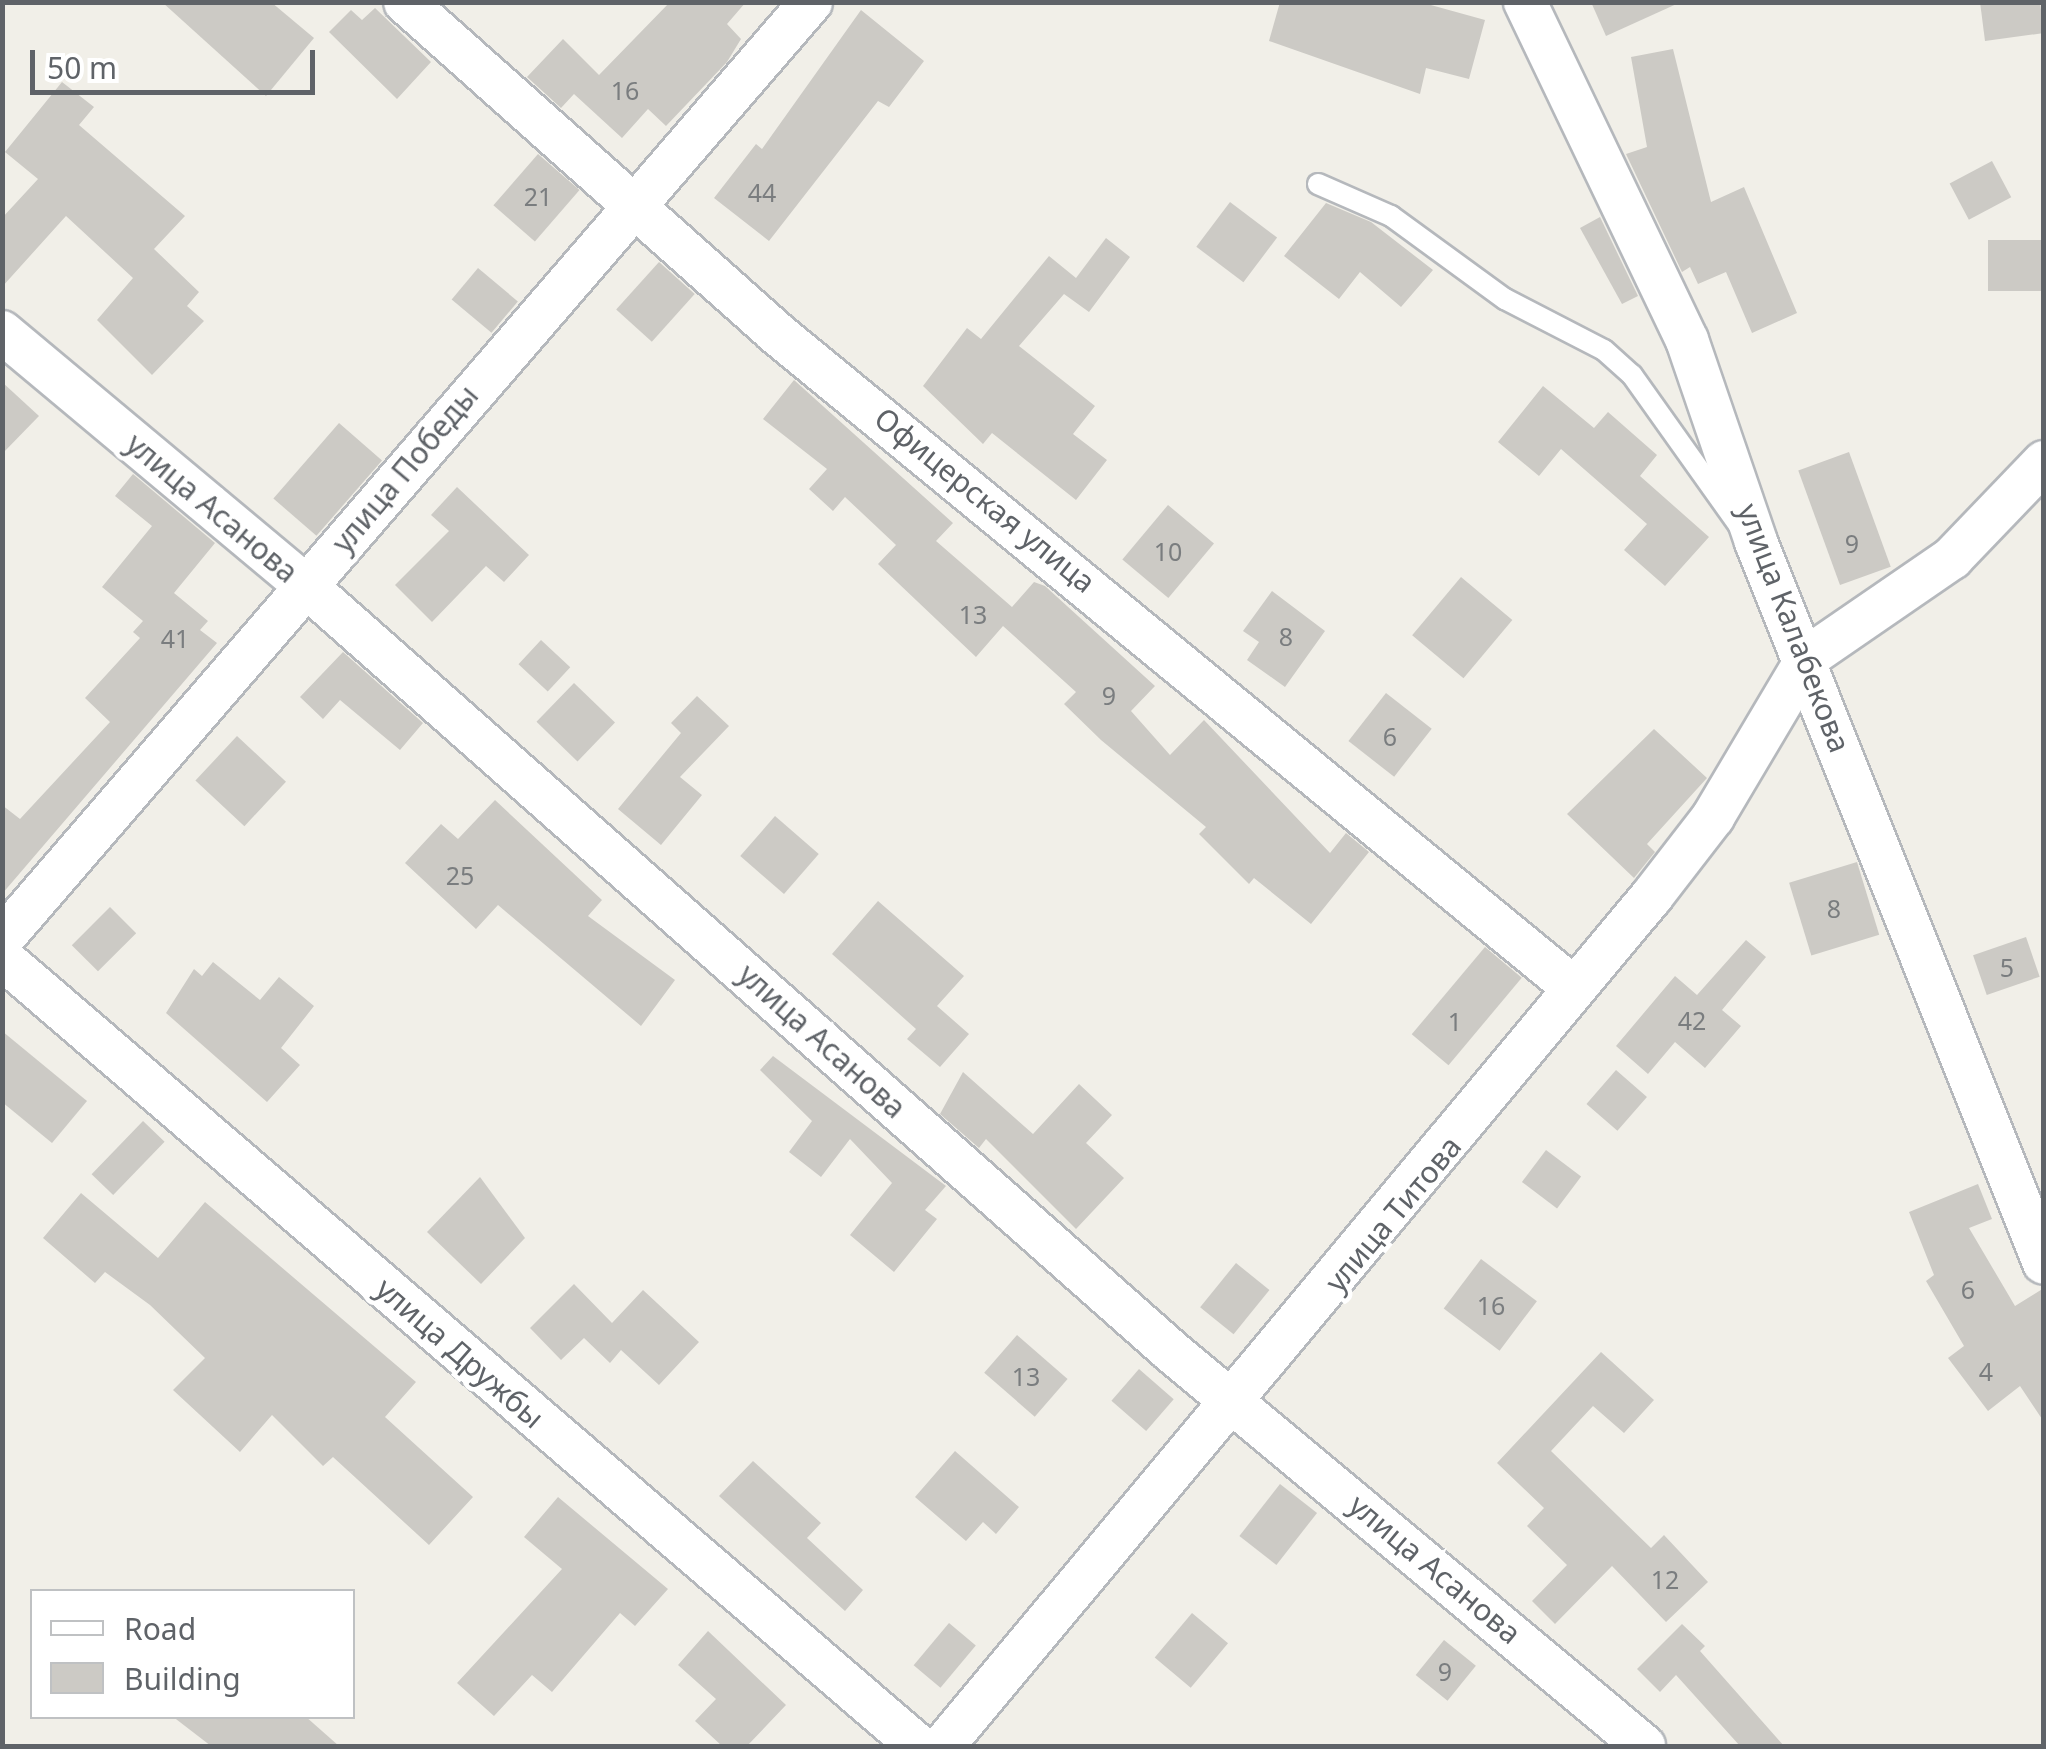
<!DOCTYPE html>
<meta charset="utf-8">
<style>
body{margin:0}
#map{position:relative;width:2046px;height:1749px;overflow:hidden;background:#f1efe8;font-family:"Noto Sans",sans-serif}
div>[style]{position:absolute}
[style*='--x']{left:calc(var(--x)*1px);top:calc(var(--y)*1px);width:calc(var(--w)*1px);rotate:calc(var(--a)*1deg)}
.building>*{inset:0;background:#cccac5;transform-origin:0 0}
.roads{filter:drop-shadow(2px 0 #b5b8bc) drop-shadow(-2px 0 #b5b8bc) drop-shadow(0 2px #b5b8bc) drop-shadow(0 -2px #b5b8bc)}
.service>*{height:20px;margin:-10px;padding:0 10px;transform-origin:10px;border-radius:10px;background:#fff}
.minor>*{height:42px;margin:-21px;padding:0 21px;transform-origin:21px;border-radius:21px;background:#fff}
span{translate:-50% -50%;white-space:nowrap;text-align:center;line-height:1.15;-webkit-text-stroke:9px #fff;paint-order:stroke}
.number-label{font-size:25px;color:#7a7d7f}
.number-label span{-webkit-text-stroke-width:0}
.street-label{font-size:30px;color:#5f6368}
.frame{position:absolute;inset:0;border:5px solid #5f6368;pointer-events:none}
.legend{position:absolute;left:30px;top:1589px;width:325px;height:130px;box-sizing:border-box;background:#fff;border:2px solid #bfc1c3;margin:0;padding:12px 18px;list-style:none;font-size:30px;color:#5f6368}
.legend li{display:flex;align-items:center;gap:20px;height:50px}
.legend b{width:50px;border:2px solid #bfc1c3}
.scale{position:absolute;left:30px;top:50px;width:285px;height:45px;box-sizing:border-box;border:5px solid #5f6368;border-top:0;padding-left:12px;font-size:30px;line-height:35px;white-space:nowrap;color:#5f6368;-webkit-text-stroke:8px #fff;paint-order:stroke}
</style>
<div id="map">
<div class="building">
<i style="clip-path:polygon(162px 2px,271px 2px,314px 38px,266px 96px)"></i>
<i style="clip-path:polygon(670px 2px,746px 2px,727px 24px,741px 39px,727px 62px,666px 126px,648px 109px,622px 138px,574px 94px,561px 108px,527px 77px,563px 39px,599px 75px)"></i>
<i style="clip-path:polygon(1280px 2px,1420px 2px,1485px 20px,1469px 79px,1426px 68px,1420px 94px,1269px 41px)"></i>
<i style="clip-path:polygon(1591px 2px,1681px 2px,1606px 36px)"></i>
<i style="clip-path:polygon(1980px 2px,2040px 2px,2044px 33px,1985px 41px)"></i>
<i style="clip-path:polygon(375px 8px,431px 62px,397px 99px,329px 32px,351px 10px,362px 20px)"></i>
<i style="clip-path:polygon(861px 10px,924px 61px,889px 107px,878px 101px,769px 241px,714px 198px,756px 144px,762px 149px)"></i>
<i style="clip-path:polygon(1673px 49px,1711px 202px,1744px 187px,1797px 313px,1752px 333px,1726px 272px,1698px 284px,1690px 267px,1682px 272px,1626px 154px,1647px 147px,1631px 57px)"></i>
<i style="clip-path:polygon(62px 82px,94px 107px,79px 125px,185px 216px,154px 249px,199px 292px,187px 306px,204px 321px,152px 375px,97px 320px,133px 278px,66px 216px,2px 287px,2px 218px,38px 179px,5px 152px)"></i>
<i style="left:538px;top:154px;width:55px;height:68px;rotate:41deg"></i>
<i style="left:1992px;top:161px;width:41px;height:48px;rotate:62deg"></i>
<i style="left:1230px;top:202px;width:59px;height:56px;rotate:37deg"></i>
<i style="clip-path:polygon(1326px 203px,1371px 222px,1433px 270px,1401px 307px,1360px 272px,1339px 299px,1284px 256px)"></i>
<i style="clip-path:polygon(1600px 217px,1638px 296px,1622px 304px,1580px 228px)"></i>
<i style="clip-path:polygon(1106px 238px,1130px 257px,1089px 312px,1064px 294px,1019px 346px,1095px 406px,1073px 434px,1107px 460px,1076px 500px,992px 433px,983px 444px,923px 386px,967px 328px,981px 339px,1049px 256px,1076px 278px)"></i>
<i style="left:2044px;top:240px;width:51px;height:56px;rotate:90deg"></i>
<i style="left:659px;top:262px;width:48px;height:64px;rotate:42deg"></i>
<i style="left:478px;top:268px;width:52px;height:41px;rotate:40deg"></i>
<i style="clip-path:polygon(794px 380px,953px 523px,936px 541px,1012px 607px,1034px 582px,1045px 586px,1155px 686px,1131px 711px,1170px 755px,1204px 720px,1330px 853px,1346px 833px,1369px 852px,1311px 924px,1254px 878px,1249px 884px,1199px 834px,1206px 827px,1101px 740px,1064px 704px,1076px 692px,1003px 626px,976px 657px,878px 564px,896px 545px,845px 497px,833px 511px,809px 489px,827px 469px,763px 419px)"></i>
<i style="clip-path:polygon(2px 382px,39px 416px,2px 454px)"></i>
<i style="clip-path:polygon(1543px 386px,1594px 428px,1608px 412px,1657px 455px,1640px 476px,1709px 537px,1665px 586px,1624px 550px,1647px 524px,1561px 449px,1539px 476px,1498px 442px)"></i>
<i style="left:339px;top:423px;width:57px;height:100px;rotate:41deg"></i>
<i style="left:1849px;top:452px;width:122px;height:54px;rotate:70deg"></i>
<i style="clip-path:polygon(133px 474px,215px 543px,174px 593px,208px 621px,200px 630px,217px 643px,2px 894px,2px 805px,20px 819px,110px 722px,85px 698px,140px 638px,133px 632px,143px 621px,102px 587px,152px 526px,115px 496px)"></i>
<i style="clip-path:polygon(457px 487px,529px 555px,504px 582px,486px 566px,432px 622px,395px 585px,449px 531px,431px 515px)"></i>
<i style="left:1168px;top:505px;width:60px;height:71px;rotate:40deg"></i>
<i style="left:1461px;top:577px;width:67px;height:76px;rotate:40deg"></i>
<i style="clip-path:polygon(1272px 591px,1325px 631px,1285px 687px,1247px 660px,1259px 642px,1243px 631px)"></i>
<i style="left:541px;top:640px;width:40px;height:33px;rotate:43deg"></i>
<i style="clip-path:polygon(343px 652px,423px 723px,400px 750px,340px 700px,323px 719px,300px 697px)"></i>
<i style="left:574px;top:683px;width:57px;height:54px;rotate:44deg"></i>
<i style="left:1386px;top:693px;width:58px;height:61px;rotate:38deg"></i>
<i style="clip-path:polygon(697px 696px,729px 726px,680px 777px,702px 795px,661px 845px,618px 809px,681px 733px,671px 723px)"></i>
<i style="clip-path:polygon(1654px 729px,1707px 778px,1647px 844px,1655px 852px,1634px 878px,1567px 814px)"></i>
<i style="left:237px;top:736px;width:67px;height:61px;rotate:43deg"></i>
<i style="clip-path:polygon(495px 800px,602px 900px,588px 916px,675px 980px,641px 1026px,498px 905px,476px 929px,405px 863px,441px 824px,458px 839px)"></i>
<i style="left:775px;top:816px;width:58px;height:53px;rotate:41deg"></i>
<i style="left:1857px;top:862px;width:76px;height:71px;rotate:73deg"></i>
<i style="clip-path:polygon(878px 901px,964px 976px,937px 1006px,969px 1034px,940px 1067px,907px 1039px,916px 1029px,832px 954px)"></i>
<i style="left:110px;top:907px;width:37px;height:54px;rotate:45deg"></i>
<i style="left:2026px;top:937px;width:42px;height:56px;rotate:71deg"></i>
<i style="clip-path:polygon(1746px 940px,1766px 957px,1722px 1010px,1741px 1026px,1705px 1068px,1675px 1042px,1648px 1074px,1616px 1046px,1675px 976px,1697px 995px)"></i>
<i style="left:1485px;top:947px;width:48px;height:114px;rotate:40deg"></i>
<i style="clip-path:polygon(213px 962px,260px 1000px,279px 977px,314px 1006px,281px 1048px,300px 1065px,267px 1102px,166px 1013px,194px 969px,202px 976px)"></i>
<i style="clip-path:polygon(2px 1031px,87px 1101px,52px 1143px,2px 1102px)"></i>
<i style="clip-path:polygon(773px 1056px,946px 1186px,925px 1210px,937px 1219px,894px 1272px,850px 1235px,892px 1183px,850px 1139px,821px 1177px,789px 1152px,812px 1121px,760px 1070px)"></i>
<i style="left:1616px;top:1070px;width:41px;height:45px;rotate:41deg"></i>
<i style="clip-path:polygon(963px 1072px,1033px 1134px,1079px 1084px,1112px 1115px,1086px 1143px,1124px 1178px,1076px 1229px,986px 1139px,979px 1148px,940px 1114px)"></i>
<i style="left:143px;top:1121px;width:30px;height:74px;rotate:44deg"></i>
<i style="left:1546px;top:1150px;width:44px;height:40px;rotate:37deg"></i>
<i style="clip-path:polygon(480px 1177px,525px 1238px,481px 1284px,427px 1232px)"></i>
<i style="clip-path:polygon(1978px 1184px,1992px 1219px,1969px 1228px,2015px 1306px,2044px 1288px,2044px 1422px,2020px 1386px,1988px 1411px,1948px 1358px,1964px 1346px,1926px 1281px,1934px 1275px,1909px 1212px)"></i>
<i style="clip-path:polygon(81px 1193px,158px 1258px,205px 1202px,416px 1382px,385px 1417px,473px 1497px,429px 1545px,333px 1457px,323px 1466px,272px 1415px,240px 1452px,173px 1390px,205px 1358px,150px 1305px,105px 1272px,95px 1283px,43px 1238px)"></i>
<i style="left:1481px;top:1259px;width:70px;height:62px;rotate:37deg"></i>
<i style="left:1236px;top:1263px;width:43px;height:57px;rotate:39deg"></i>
<i style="clip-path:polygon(574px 1284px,612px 1323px,643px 1290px,699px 1342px,659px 1385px,621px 1350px,610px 1363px,584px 1338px,561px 1360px,530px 1328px)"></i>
<i style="left:1017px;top:1335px;width:67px;height:50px;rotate:41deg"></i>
<i style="clip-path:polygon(1601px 1352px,1654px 1400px,1624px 1433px,1593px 1406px,1551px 1451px,1651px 1548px,1664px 1535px,1708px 1582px,1666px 1622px,1612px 1566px,1555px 1624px,1532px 1601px,1567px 1565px,1527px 1526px,1544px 1508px,1497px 1463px)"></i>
<i style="left:1139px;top:1369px;width:46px;height:42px;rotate:41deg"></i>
<i style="clip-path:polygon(955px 1451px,1019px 1507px,996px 1534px,983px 1522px,966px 1541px,915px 1497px)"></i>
<i style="clip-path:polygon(753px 1461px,821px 1523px,807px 1538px,863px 1590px,845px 1611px,719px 1496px)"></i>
<i style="left:1280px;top:1484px;width:47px;height:66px;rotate:38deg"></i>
<i style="clip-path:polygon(558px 1497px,668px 1589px,635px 1626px,620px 1613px,552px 1692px,532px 1675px,494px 1716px,457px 1683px,562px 1569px,524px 1537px)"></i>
<i style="left:1192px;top:1613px;width:47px;height:58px;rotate:40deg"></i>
<i style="left:949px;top:1623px;width:35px;height:55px;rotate:40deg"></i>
<i style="clip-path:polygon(1682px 1624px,1705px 1646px,1700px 1651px,1784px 1746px,1740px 1746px,1676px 1675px,1660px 1692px,1637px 1669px)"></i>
<i style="clip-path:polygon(708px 1631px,786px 1705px,747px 1746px,722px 1746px,695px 1721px,716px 1699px,678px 1665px)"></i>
<i style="left:1444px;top:1640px;width:41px;height:45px;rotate:39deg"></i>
<i style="clip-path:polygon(172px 1716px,305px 1716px,339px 1746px,211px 1746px)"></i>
</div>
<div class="roads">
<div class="service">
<i style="--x:1318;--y:184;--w:80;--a:23.7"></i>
<i style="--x:1391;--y:216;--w:141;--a:36.1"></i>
<i style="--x:1505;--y:299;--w:111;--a:27.3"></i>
<i style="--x:1604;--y:350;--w:38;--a:42"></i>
<i style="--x:1632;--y:375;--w:186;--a:54.6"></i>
</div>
<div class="minor">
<i style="--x:405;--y:2;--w:496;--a:41.7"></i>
<i style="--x:775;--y:332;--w:1034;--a:39.39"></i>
<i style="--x:1525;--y:2;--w:375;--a:64.4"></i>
<i style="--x:1687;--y:340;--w:213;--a:71.1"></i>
<i style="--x:1756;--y:542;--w:776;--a:68.23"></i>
<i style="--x:2;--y:332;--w:396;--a:39.9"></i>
<i style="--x:306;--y:586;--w:1156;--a:41.49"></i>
<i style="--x:1172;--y:1352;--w:615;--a:39.85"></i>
<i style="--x:2;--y:939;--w:1238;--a:-49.19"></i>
<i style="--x:2;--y:958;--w:1208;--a:40.7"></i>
<i style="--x:943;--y:1746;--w:1107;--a:-50.17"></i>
<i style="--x:1652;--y:896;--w:100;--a:-52.3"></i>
<i style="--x:1713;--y:817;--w:186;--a:-59.3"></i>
<i style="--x:1808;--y:657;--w:175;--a:-34.5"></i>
<i style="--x:1952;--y:558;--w:133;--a:-46.2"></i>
</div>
</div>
<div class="number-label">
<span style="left:625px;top:90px">16</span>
<span style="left:762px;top:192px">44</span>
<span style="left:538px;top:196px">21</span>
<span style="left:1852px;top:543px">9</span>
<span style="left:1168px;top:551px">10</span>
<span style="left:973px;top:614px">13</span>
<span style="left:1286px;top:636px">8</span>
<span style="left:175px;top:638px">41</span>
<span style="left:1109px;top:695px">9</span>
<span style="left:1390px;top:736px">6</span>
<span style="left:460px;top:875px">25</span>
<span style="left:1834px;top:908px">8</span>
<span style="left:2007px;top:967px">5</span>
<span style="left:1692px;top:1020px">42</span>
<span style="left:1455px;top:1021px">1</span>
<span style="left:1968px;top:1289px">6</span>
<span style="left:1491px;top:1305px">16</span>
<span style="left:1986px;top:1371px">4</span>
<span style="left:1026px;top:1376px">13</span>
<span style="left:1665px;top:1579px">12</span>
<span style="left:1445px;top:1671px">9</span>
</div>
<div class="street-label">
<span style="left:405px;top:469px;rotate:-50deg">улица Победы</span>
<span style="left:985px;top:500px;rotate:39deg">Офицерская улица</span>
<span style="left:212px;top:508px;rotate:40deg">улица Асанова</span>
<span style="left:1794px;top:628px;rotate:69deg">улица Калабекова</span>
<span style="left:822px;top:1041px;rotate:42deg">улица Асанова</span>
<span style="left:1393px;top:1214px;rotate:-50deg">улица Титова</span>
<span style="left:460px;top:1353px;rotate:41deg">улица Дружбы</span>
<span style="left:1435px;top:1569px;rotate:40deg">улица Асанова</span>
</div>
<div class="frame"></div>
<ul class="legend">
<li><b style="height:12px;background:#fff"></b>Road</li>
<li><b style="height:28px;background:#cccac5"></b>Building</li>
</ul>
<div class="scale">50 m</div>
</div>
